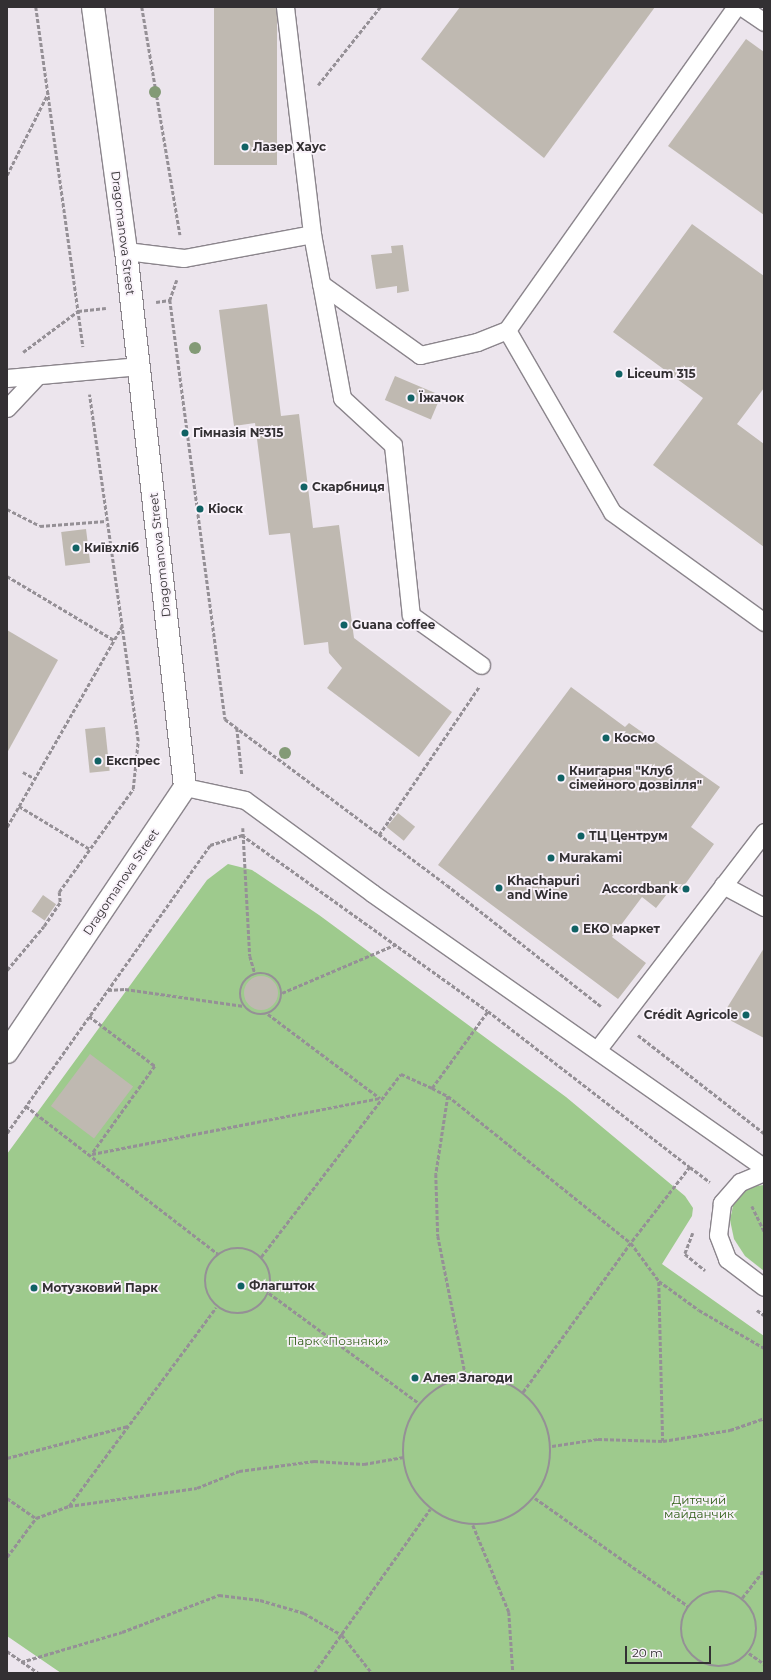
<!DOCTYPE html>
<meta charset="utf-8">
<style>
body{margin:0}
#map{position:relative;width:771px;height:1680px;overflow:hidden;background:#ece5ed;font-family:Montserrat,sans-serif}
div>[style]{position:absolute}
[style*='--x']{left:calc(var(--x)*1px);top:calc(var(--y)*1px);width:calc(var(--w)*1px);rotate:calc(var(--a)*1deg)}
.green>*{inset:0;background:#9eca8d}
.building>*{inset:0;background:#bfb9b1;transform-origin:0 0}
.round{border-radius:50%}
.path>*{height:2.5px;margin-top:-1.25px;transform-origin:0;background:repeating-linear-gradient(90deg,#959096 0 4px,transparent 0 6px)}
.path>.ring{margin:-1.25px;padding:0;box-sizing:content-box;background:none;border:2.5px solid #959096;border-radius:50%}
.roads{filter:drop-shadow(1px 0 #8b858c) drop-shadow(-1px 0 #8b858c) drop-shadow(0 1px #8b858c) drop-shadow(0 -1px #8b858c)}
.service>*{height:17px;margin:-8.5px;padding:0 8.5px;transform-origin:8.5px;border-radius:8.5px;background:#fff}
.tertiary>*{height:22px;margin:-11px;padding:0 11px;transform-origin:11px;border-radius:11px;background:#fff}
.trees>*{width:12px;height:12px;margin:-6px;border-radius:50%;background:#839a76}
.dots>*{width:11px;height:11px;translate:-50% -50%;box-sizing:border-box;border:2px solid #f9f2fa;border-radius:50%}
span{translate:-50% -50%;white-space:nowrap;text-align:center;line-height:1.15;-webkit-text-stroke:3.5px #f9f2fa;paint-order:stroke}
.poi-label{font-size:12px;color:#333033;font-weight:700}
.left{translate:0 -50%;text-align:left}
.right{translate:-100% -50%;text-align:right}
.street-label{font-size:12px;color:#333033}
.park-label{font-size:12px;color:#2d5c14}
.frame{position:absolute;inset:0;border:8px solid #333033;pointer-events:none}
.scale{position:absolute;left:625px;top:1646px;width:86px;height:18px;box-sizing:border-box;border:2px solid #333033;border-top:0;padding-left:5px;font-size:12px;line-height:14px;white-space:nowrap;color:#333033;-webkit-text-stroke:3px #f9f2fa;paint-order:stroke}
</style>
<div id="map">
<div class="green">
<i style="clip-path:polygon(228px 864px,252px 870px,319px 915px,566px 1097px,685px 1196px,693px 1208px,692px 1216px,662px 1264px,764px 1336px,764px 1673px,61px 1673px,7px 1636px,7px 1154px,207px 880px)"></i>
<i style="clip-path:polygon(764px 1185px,764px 1271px,745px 1256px,734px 1239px,730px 1220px,734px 1201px,747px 1187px)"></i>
</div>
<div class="building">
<i style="left:214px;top:7px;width:63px;height:158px"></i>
<i style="clip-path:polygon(460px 7px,655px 7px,544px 158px,421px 59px)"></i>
<i style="clip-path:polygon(746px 39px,764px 52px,764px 215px,668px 146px)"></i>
<i style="clip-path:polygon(692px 224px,764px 276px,764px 388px,737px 424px,764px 444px,764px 547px,653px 465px,703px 398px,613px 332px)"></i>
<i style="clip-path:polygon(403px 245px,409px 291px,397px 293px,397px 286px,376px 289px,371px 255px,392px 253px,391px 246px)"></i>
<i style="clip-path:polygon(267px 304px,281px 416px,299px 414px,313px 528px,339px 525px,354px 638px,452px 712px,419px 757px,327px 688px,342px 668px,329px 653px,328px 642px,304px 645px,290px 533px,269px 535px,255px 423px,234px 426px,219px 310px)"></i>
<i style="left:395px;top:376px;width:50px;height:26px;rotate:23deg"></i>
<i style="left:86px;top:529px;width:34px;height:25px;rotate:83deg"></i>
<i style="clip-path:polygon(7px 630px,58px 660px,7px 753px)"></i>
<i style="clip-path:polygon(571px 687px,625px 727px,629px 723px,720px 787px,691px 827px,714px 844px,681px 890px,674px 885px,656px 908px,642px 897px,612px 937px,646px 963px,618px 999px,438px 865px)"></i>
<i style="left:105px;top:727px;width:44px;height:20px;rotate:84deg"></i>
<i style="left:398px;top:813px;width:22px;height:18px;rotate:39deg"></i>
<i style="left:43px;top:895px;width:16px;height:20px;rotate:35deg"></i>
<i style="clip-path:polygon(764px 948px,764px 1038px,722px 1016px)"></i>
<i class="round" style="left:244px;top:976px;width:34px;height:34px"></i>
<i style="left:90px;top:1054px;width:54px;height:65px;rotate:37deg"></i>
</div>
<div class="path">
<i style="--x:36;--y:7;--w:343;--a:82.1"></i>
<i style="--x:142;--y:7;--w:231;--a:80.5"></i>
<i style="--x:318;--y:85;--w:100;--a:-51.5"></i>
<i style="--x:7;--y:175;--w:92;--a:-63.4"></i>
<i style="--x:177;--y:280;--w:21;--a:109"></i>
<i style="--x:170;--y:300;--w:423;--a:82.5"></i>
<i style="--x:225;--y:719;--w:277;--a:36.8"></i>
<i style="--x:447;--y:885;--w:196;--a:38.2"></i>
<i style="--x:156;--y:302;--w:14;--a:-8"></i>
<i style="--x:23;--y:352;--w:69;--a:-36.7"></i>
<i style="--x:78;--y:311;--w:28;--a:-6"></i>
<i style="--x:7;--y:509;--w:37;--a:27"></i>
<i style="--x:40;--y:526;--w:66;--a:-4.3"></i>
<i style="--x:7;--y:576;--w:125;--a:30.9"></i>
<i style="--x:237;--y:728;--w:47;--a:83.9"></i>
<i style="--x:23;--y:772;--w:13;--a:29"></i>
<i style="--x:19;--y:806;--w:83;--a:31.2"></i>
<i style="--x:7;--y:827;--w:232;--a:-60.2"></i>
<i style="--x:243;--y:828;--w:128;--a:86.9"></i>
<i style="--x:250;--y:956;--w:19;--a:74"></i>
<i style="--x:379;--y:835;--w:179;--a:-56"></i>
<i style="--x:7;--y:970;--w:57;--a:-49.9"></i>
<i style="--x:44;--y:926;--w:29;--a:-56"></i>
<i style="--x:60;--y:902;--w:10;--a:-96"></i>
<i style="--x:59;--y:892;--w:127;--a:-54.3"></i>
<i style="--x:133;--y:789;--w:48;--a:-84.1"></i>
<i style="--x:138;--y:741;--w:350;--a:-98"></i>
<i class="ring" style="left:240px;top:973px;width:39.5px;height:39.5px"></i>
<i style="--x:108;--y:990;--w:17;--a:-3"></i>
<i style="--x:125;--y:989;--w:120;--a:8.1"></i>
<i style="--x:282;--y:993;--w:125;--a:-23.1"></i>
<i style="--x:268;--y:1014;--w:140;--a:36.9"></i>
<i style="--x:89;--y:1016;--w:83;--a:37.1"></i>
<i style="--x:155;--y:1066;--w:108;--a:125.6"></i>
<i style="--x:92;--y:1154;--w:294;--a:-11"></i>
<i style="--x:638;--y:1035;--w:160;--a:37.9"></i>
<i style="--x:432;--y:1088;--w:18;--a:27"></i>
<i style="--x:448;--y:1096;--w:79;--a:98.7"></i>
<i style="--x:436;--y:1174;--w:62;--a:88.2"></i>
<i style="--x:438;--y:1236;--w:145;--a:78.8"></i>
<i style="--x:448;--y:1096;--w:235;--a:38.8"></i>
<i style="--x:631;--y:1243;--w:185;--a:125.8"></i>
<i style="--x:26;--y:1106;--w:242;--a:37.6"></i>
<i style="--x:7;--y:1133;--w:352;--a:-54.8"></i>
<i style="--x:210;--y:845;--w:34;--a:-17"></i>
<i style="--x:242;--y:835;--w:302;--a:35.6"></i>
<i style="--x:488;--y:1011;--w:255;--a:37.7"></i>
<i style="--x:690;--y:1167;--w:96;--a:127.8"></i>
<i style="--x:631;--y:1243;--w:47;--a:53.6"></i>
<i style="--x:659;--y:1281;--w:49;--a:35.9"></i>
<i style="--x:699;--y:1310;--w:75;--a:30.3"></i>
<i style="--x:690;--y:1167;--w:25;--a:37"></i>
<i style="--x:752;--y:1206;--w:28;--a:64"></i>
<i style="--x:693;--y:1233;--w:22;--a:111"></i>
<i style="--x:685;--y:1254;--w:26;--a:39"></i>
<i class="ring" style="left:205px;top:1248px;width:63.5px;height:63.5px"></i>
<i style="--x:261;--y:1257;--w:230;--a:-52.6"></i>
<i style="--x:401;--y:1074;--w:34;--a:24"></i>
<i style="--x:432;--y:1088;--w:95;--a:-54"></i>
<i style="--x:659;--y:1282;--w:159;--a:88.6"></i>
<i style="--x:269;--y:1293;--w:187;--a:36.3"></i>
<i style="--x:757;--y:1310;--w:9;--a:36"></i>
<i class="ring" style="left:403px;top:1377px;width:145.5px;height:145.5px"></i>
<i style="--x:552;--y:1446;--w:47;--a:-8.7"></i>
<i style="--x:598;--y:1439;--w:65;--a:1.8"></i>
<i style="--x:663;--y:1441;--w:68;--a:-9.3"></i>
<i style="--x:730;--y:1430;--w:36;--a:-19"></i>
<i style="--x:7;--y:1458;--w:125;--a:-14.8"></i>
<i style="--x:7;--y:1498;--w:35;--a:35"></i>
<i style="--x:36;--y:1518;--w:35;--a:-20"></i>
<i style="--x:69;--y:1506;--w:129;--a:-8"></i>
<i style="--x:197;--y:1488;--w:45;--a:-22"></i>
<i style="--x:239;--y:1471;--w:76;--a:-7.6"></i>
<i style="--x:314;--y:1461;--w:50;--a:3.4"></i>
<i style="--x:364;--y:1464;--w:40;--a:-10"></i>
<i style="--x:535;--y:1498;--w:187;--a:35.2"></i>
<i style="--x:69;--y:1506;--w:247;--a:-53.5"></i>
<i style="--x:473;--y:1525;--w:94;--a:67.5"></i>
<i style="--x:509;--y:1612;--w:61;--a:86.2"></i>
<i style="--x:7;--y:1557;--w:49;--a:-53.4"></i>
<i class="ring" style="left:681px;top:1591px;width:73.5px;height:73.5px"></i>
<i style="--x:742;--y:1598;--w:36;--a:-52"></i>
<i style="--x:7;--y:1651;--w:38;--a:35"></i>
<i style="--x:749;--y:1653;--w:19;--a:36"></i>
<i style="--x:21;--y:1662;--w:105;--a:-16.5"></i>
<i style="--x:122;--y:1632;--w:104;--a:-20.9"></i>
<i style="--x:219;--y:1595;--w:41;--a:7"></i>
<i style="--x:260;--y:1600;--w:46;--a:16.5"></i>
<i style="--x:304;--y:1613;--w:44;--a:30.1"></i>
<i style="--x:342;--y:1635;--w:48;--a:51.7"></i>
<i style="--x:314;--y:1673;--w:201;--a:-54.7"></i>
</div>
<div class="roads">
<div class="service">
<i style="--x:285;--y:7;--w:229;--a:83.2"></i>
<i style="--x:312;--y:234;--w:167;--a:79.6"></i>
<i style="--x:342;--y:398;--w:69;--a:42.7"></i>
<i style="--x:393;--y:445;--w:171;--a:84"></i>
<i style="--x:411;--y:615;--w:86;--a:35.5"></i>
<i style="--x:742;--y:7;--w:27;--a:34"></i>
<i style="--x:126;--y:251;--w:58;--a:6.9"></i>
<i style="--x:184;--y:258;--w:130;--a:-10.6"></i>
<i style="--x:321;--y:284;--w:122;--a:35.6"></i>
<i style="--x:420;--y:355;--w:58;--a:-12.8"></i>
<i style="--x:477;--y:342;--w:32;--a:-22"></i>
<i style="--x:507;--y:330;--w:396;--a:-54.7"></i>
<i style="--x:507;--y:330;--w:210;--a:60"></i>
<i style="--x:612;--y:512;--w:188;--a:35.9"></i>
<i style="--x:7;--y:378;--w:133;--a:-5.2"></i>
<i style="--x:7;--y:408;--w:45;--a:-46.8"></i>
<i style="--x:185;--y:787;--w:61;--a:12.2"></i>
<i style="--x:245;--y:800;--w:157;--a:36.2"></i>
<i style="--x:372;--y:893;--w:478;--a:35"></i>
<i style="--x:723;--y:885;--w:47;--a:28.2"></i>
<i style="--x:597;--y:1050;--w:275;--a:-52.5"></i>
<i style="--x:764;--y:1172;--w:26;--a:157"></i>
<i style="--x:740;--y:1182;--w:28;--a:131"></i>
<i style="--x:722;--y:1203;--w:32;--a:97"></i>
<i style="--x:718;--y:1235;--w:26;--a:69"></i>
<i style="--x:727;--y:1259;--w:46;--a:37.1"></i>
</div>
<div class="tertiary">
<i style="--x:7;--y:1052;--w:319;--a:-56.1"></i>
<i style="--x:185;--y:787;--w:539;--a:-96.28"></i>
<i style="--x:126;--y:251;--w:246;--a:-97.7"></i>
</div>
</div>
<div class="trees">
<i style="left:155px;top:92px"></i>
<i style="left:195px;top:348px"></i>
<i style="left:285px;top:753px"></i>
</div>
<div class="dots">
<i style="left:245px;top:147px;background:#116264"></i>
<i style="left:619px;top:374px;background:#116264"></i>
<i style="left:411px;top:398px;background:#116264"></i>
<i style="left:185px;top:433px;background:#116264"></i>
<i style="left:304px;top:487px;background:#116264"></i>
<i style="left:200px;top:509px;background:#116264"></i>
<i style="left:76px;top:548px;background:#116264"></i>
<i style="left:344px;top:625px;background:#116264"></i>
<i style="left:606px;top:738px;background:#116264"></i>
<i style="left:98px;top:761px;background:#116264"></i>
<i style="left:561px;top:778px;background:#116264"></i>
<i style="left:581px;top:836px;background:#116264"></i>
<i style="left:551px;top:858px;background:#116264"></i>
<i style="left:499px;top:888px;background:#116264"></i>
<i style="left:686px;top:889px;background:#116264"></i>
<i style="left:575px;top:929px;background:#116264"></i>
<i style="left:746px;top:1015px;background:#116264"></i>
<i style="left:241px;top:1286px;background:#116264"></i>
<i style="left:34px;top:1288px;background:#116264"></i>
<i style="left:415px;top:1378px;background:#116264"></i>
</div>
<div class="poi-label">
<span class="left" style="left:253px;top:147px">Лазер Хаус</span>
<span class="left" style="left:627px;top:374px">Liceum 315</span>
<span class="left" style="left:419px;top:398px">Їжачок</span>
<span class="left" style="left:193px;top:433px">Гімназія №315</span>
<span class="left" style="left:312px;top:487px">Скарбниця</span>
<span class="left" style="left:208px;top:509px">Кіоск</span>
<span class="left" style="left:84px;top:548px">Київхліб</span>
<span class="left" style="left:352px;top:625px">Guana coffee</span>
<span class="left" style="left:614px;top:738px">Космо</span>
<span class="left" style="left:106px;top:761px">Експрес</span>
<span class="left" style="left:569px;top:778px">Книгарня "Клуб<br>сімейного дозвілля"</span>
<span class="left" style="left:589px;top:836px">ТЦ Центрум</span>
<span class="left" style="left:559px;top:858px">Murakami</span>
<span class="left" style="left:507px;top:888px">Khachapuri<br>and Wine</span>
<span class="right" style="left:678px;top:889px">Accordbank</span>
<span class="left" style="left:583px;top:929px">ЕКО маркет</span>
<span class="right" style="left:738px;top:1015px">Crédit Agricole</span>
<span class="left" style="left:249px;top:1286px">Флагшток</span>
<span class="left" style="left:42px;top:1288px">Мотузковий Парк</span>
<span class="left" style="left:423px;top:1378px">Алея Злагоди</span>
</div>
<div class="street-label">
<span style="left:123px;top:233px;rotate:83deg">Dragomanova Street</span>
<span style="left:160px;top:555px;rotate:-96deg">Dragomanova Street</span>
<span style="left:121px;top:882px;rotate:-56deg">Dragomanova Street</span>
</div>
<div class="park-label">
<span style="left:338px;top:1341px">Парк «Позняки»</span>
<span style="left:699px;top:1507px">Дитячий<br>майданчик</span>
</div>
<div class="frame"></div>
<div class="scale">20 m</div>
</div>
